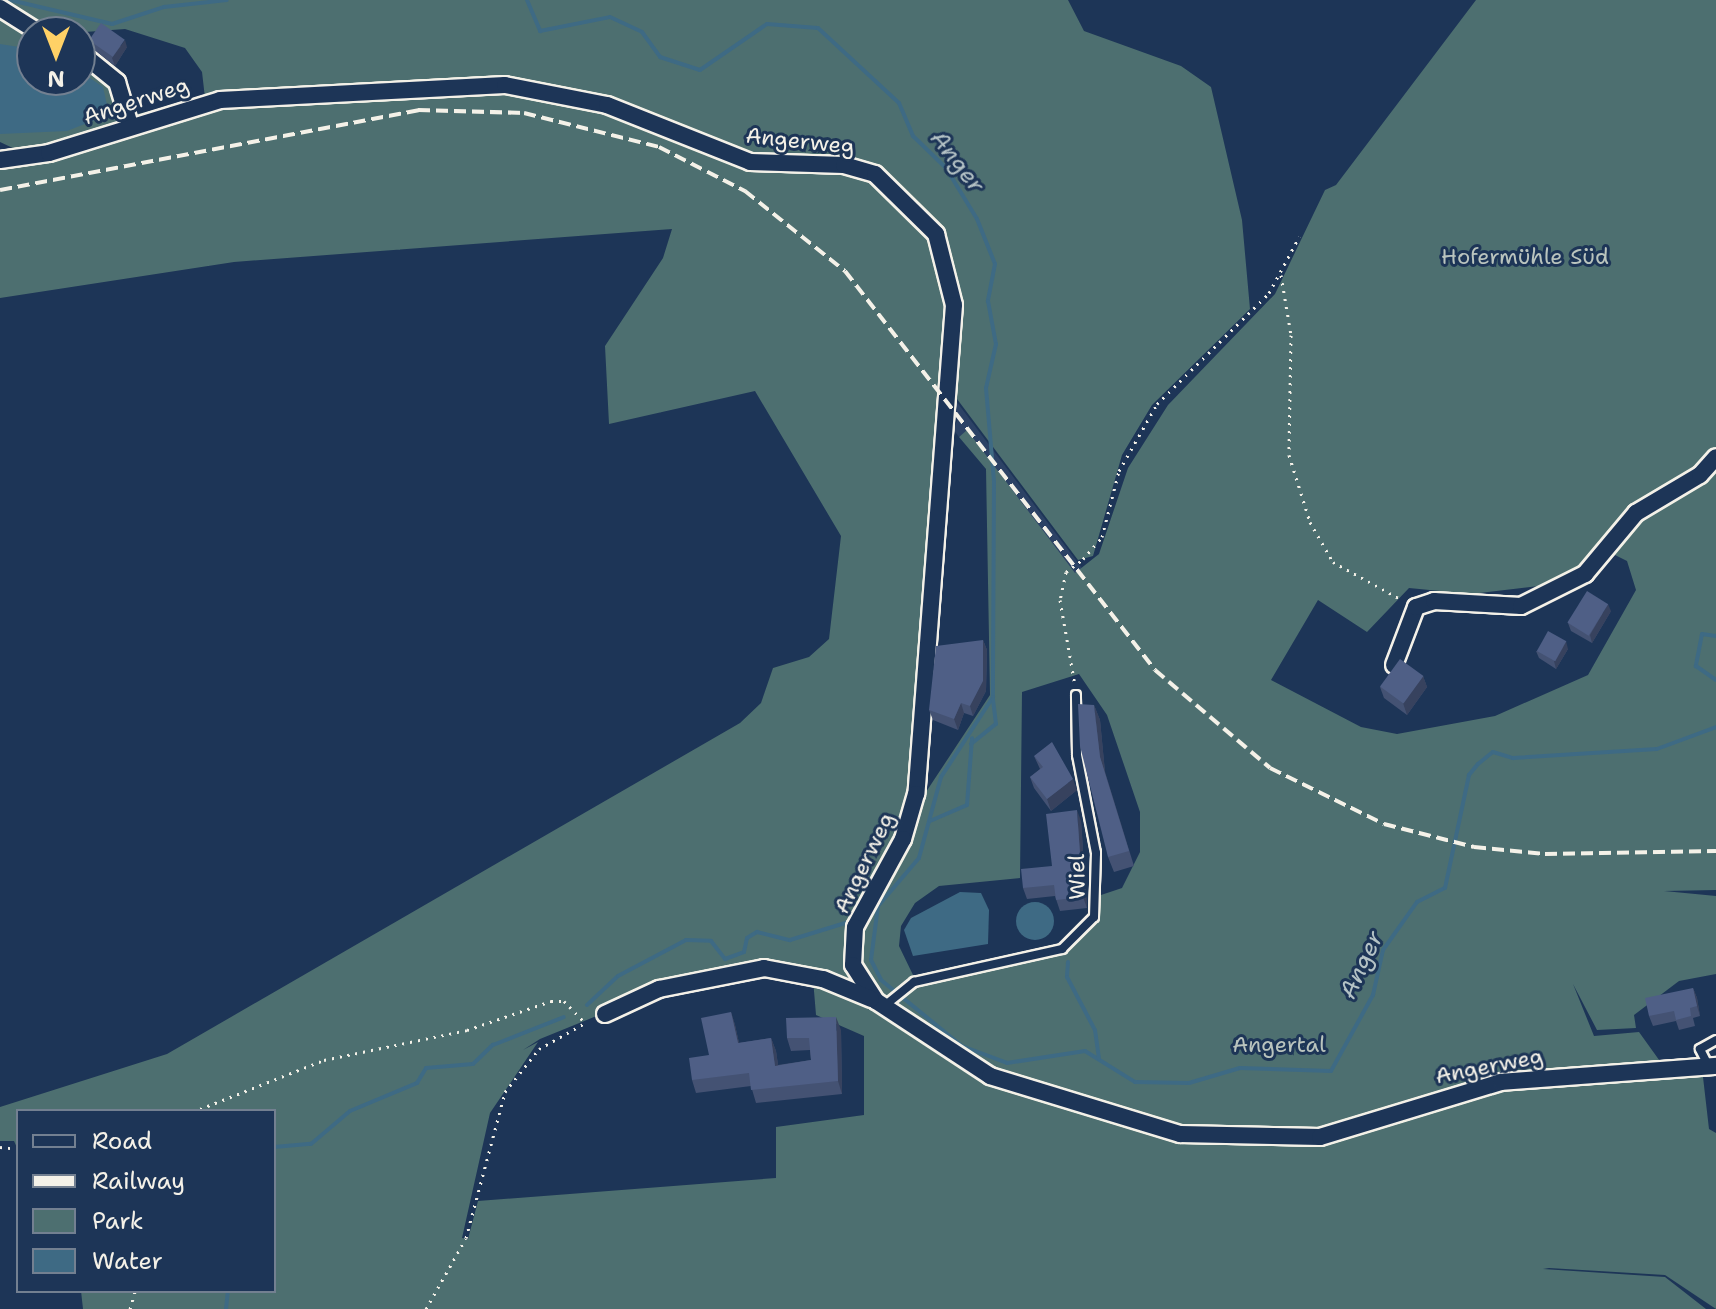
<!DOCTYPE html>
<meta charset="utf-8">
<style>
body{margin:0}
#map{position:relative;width:1716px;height:1309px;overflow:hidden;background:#1d3557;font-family:"Shantell Sans",sans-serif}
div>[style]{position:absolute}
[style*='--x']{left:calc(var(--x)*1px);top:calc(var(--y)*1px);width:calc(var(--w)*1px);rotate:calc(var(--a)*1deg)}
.built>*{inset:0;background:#2c4265}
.green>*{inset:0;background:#4d6f70}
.water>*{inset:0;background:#3e6a84}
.round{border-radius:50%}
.stream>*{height:4px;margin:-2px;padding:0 2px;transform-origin:2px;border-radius:2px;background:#3e6a84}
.path>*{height:3px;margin-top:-1.5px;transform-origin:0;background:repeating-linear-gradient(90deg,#f4f1e8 0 2px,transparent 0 8px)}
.roads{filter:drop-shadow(2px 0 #f4f1e8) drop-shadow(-2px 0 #f4f1e8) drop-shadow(0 2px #f4f1e8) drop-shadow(0 -2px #f4f1e8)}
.lane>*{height:8px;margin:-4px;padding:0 4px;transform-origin:4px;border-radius:4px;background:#1d3557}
.street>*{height:16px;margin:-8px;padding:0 8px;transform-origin:8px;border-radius:8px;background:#1d3557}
.rail>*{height:4px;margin-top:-2px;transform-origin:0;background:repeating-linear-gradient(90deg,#f4f1e8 0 12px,transparent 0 18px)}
.path-bridge>*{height:3px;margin-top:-1.5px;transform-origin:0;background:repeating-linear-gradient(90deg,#f4f1e8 0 2px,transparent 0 8px)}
.wall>*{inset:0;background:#445273}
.shaded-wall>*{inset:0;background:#37425e}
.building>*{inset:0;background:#4f5f86;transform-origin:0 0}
span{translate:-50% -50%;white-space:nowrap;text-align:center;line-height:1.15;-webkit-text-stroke:6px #1d3557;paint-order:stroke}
.street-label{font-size:22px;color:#f4f1e8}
.park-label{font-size:22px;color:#bac4be}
.water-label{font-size:24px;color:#b4c2c5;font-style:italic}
.legend{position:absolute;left:16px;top:1109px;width:260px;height:184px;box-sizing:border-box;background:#1d3557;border:2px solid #738091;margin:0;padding:10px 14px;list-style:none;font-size:24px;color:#f4f1e8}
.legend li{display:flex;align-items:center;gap:16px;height:40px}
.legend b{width:40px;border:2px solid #738091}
.north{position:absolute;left:16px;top:16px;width:80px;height:80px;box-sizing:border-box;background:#1d3557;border:2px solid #738091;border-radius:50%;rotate:180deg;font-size:22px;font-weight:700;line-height:32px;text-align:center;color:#f4f1e8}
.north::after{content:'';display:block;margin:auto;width:28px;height:36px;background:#ffd166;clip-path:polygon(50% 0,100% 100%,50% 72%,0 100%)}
</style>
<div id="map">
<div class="built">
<i style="clip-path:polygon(447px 103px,531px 108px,627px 129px,723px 172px,775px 204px,886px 308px,1124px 624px,1116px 629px,967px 431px,959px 437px,953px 429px,958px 419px,852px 285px,721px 181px,624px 140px,529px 117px,397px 115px,0 194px,0 185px,24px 179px,354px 112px)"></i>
</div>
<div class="green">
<i style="clip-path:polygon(evenodd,0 0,1068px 0,1084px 31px,1181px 66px,1211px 87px,1242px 220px,1250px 309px,1152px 405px,1122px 455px,1093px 556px,1078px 560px,948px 387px,917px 794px,924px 795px,990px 695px,986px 469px,959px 437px,967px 430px,1075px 573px,1099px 554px,1128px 468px,1168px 405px,1275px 294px,1325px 190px,1336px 185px,1476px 0,1716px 0,1716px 890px,1664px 891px,1716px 896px,1716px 974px,1679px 981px,1634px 1015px,1636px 1028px,1597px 1030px,1573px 984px,1594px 1036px,1639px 1032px,1667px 1071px,1703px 1077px,1709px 1129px,1716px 1133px,1716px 1309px,1665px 1275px,1549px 1268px,1543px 1269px,1665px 1277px,1706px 1309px,83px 1309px,81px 1291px,274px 1291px,274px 1111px,18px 1111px,18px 1150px,14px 1141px,0 1141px,0 1107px,167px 1054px,740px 723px,761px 703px,773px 668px,809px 657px,829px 639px,841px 536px,755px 391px,609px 424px,605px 346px,663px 258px,672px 229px,234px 262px,0 298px,0 163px,17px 150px,0 142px,0 0,71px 22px,85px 32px,125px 29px,185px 48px,202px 72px,205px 98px,133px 115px,80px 52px,80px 80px,32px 80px,32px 32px,71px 22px,0 0,1605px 550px,1627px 561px,1636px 590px,1588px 675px,1495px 716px,1397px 734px,1361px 727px,1271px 680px,1318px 600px,1367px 632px,1409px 588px,1471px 594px,1555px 584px,1605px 550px,0 0,1079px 674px,1107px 715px,1140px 812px,1140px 852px,1122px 888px,1095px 897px,1085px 926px,1063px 947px,914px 977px,899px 946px,901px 926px,915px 903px,939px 886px,1020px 878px,1022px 692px,1079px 674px,0 0,762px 971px,813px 979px,816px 1015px,864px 1036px,864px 1115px,776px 1127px,776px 1178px,478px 1201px,468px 1239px,462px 1238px,490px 1113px,538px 1042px,523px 1050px,540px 1039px,658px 991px,762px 971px)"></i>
</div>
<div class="water">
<i style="clip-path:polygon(0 44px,32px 49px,32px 80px,80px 80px,80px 71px,103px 87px,107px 105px,100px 118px,67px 131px,0 134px)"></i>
<i style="clip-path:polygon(960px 892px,981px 893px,989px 910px,988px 944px,913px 956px,904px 930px,911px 918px)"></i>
<i class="round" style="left:1016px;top:902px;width:38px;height:38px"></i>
</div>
<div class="stream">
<i style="--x:10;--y:0;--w:105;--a:13.2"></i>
<i style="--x:112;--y:24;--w:55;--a:-18.1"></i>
<i style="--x:164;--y:7;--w:63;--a:-6.3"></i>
<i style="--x:527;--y:0;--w:34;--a:67"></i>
<i style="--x:540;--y:31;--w:71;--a:-11.3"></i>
<i style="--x:610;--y:17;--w:35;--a:25"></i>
<i style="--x:642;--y:32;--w:31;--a:54"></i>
<i style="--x:660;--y:57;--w:42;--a:18"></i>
<i style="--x:700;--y:70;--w:81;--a:-34.5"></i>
<i style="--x:767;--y:24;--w:51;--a:4.5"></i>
<i style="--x:818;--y:28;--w:110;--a:42.8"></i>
<i style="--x:899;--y:103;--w:36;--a:67"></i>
<i style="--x:913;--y:136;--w:46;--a:44.1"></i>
<i style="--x:946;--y:168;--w:60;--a:58.7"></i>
<i style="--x:977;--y:219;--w:48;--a:68.2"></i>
<i style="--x:995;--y:264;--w:38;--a:101"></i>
<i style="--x:988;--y:301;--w:44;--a:79.5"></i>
<i style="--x:996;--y:344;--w:45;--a:102.8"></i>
<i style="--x:986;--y:388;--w:94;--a:85.1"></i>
<i style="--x:994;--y:482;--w:215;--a:90.3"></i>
<i style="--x:993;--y:697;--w:95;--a:123"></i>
<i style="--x:941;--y:777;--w:84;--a:105.2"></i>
<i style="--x:919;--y:858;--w:63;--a:130.5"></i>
<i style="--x:878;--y:906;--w:54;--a:97.4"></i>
<i style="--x:871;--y:960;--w:22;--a:63"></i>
<i style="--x:881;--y:980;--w:104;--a:39.2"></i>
<i style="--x:962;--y:1046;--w:48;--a:20.7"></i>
<i style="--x:1007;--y:1063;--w:79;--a:-8.7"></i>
<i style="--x:1085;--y:1051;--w:59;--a:31.8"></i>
<i style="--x:1135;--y:1082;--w:54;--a:1.1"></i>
<i style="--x:1189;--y:1083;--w:53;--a:-16.4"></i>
<i style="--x:1240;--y:1068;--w:91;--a:1.9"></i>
<i style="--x:1331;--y:1071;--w:87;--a:-61.1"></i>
<i style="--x:1373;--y:995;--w:46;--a:-77.5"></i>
<i style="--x:1383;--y:950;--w:59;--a:-54.7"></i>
<i style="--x:1417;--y:902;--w:31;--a:-27"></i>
<i style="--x:1445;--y:888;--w:116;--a:-78"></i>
<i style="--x:1469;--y:775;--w:14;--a:-51"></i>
<i style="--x:1478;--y:764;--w:19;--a:-39"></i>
<i style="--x:1493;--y:752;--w:21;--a:17"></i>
<i style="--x:1513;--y:758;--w:144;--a:-3.6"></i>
<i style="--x:1657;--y:749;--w:63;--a:-20.4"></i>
<i style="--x:1716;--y:636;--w:14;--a:-172"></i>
<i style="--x:1702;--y:634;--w:33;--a:101"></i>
<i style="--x:1696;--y:666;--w:24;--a:35"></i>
<i style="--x:971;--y:744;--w:32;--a:-39"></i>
<i style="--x:996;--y:724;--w:25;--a:-97"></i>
<i style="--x:930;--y:821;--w:40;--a:-23.4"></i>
<i style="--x:967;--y:805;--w:67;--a:-85.7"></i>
<i style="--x:1068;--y:962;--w:15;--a:94"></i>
<i style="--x:1067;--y:977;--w:60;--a:62.2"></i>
<i style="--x:1095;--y:1030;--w:29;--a:82"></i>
<i style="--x:587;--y:1005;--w:42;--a:-43.1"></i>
<i style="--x:618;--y:976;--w:77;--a:-27.9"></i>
<i style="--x:686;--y:940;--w:25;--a:2"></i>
<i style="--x:711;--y:941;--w:23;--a:52"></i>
<i style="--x:725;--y:959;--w:20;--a:-20"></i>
<i style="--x:744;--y:952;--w:14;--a:-78"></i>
<i style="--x:747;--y:938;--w:12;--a:-31"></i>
<i style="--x:757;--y:932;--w:34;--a:14"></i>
<i style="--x:790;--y:940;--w:68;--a:-17.1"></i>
<i style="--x:274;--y:1147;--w:37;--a:-5"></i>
<i style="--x:311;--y:1144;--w:51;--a:-40.2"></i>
<i style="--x:350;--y:1111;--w:73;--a:-22.7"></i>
<i style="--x:417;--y:1083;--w:17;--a:-59"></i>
<i style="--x:426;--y:1068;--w:47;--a:-4.9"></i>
<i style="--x:473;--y:1064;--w:28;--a:-44"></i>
<i style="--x:493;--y:1045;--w:76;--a:-21.5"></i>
<i style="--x:226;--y:1309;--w:18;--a:-84"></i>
</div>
<div class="path">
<i style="--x:1281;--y:275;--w:61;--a:80.5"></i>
<i style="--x:1291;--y:335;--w:120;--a:91"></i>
<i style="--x:1289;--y:455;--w:70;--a:72.6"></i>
<i style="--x:1310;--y:522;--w:46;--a:60.1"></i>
<i style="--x:1333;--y:562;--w:79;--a:28.8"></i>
<i style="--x:1083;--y:559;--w:29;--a:-49"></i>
<i style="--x:1102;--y:537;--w:68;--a:-75.6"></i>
<i style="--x:1119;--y:471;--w:77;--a:-60.4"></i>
<i style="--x:1157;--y:404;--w:158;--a:-44.7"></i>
<i style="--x:1269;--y:293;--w:64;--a:-61.8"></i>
<i style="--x:1066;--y:572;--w:29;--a:102"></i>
<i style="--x:1060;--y:600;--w:86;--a:80"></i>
<i style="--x:200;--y:1109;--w:133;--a:-21.6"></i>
<i style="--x:324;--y:1060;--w:146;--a:-11.8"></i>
<i style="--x:467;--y:1030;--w:89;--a:-19"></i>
<i style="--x:551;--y:1001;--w:13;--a:0"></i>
<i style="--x:564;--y:1001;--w:30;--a:46"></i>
<i style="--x:0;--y:1147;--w:18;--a:6"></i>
<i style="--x:130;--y:1309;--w:19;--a:-74"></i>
<i style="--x:426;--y:1309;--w:81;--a:-60.6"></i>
<i style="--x:466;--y:1238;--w:151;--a:-75"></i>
<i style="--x:505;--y:1092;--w:55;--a:-51.7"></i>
<i style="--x:539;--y:1049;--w:55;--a:-29.4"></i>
</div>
<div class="roads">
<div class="lane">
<i style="--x:883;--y:1007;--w:40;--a:-39"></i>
<i style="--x:914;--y:982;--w:152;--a:-12.6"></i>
<i style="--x:1062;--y:949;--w:45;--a:-45"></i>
<i style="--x:1094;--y:917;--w:64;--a:-88.2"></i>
<i style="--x:1096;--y:853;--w:100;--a:-101"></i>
<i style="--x:1077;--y:755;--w:60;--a:-91"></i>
<i style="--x:1708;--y:1065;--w:18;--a:-117"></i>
<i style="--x:1700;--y:1049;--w:18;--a:-29"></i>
</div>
<div class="street">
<i style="--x:0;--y:8;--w:45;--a:32.3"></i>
<i style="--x:80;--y:52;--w:48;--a:39"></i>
<i style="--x:117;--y:82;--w:45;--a:73.2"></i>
<i style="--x:0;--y:160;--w:49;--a:-8.1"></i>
<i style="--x:49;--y:153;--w:179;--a:-17.2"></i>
<i style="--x:220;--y:100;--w:285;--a:-3"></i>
<i style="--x:505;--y:85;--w:104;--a:11.1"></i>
<i style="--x:607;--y:105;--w:154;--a:21.7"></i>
<i style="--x:750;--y:162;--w:94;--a:1.8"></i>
<i style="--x:844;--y:165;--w:32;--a:16"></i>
<i style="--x:875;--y:174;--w:86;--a:44.5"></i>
<i style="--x:936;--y:234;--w:73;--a:75.8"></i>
<i style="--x:954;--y:305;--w:490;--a:94.4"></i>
<i style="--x:916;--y:794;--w:47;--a:106.1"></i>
<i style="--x:903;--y:839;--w:100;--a:118.6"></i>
<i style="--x:855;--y:927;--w:38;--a:93"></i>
<i style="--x:853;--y:965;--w:43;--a:57.4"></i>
<i style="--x:876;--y:1001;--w:136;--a:33.3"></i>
<i style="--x:990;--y:1076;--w:199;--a:17"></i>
<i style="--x:1180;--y:1134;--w:140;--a:1.2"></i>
<i style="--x:1320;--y:1137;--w:189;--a:-16.9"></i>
<i style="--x:1501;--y:1082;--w:216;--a:-4.3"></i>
<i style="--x:1394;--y:665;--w:62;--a:-69.2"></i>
<i style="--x:1416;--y:607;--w:19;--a:-18"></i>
<i style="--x:1434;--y:601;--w:87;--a:3.3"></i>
<i style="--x:1521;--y:606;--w:72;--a:-26.6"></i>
<i style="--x:1585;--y:574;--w:80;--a:-50.1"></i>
<i style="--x:1636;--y:513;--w:74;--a:-30.7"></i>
<i style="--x:1700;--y:475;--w:24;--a:-48"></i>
<i style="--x:605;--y:1014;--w:60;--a:-24.8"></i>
<i style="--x:659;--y:989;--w:107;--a:-11.3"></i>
<i style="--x:764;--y:968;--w:60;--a:10.6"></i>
<i style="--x:823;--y:979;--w:52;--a:22.6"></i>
</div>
</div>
<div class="rail">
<i style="--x:0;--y:190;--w:426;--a:-10.8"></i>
<i style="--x:418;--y:110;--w:106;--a:1.6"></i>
<i style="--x:524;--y:113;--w:139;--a:14.1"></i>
<i style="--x:659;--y:147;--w:97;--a:27.1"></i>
<i style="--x:745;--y:191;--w:128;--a:38.7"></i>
<i style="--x:845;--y:271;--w:505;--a:52.15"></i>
<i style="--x:1155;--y:670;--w:151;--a:40.4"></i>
<i style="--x:1270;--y:768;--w:127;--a:26.2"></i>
<i style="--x:1384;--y:824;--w:93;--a:14.3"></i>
<i style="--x:1474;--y:847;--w:71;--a:5.6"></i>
<i style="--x:1545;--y:854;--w:171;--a:-1"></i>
</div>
<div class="path-bridge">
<i style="--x:1066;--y:572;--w:21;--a:-37"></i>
</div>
<div class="wall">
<i style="clip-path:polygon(89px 40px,127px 47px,115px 66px,92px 48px)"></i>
<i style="clip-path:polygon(1611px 611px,1592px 643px,1571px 631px,1568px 623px)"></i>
<i style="clip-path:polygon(983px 640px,987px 650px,986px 691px,973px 716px,964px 713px,958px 730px,933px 720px,929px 710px)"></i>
<i style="clip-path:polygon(1568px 649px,1556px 669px,1539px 658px,1536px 651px)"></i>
<i style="clip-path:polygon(1423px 676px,1427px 687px,1407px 715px,1384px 698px,1380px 687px)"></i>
<i style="clip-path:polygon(1094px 705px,1100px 720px,1105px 772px,1134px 866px,1114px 872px,1108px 857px)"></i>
<i style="clip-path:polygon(1034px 756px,1077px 790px,1051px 811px,1034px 788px,1030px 777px,1040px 769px)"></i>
<i style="clip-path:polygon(1081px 821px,1087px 908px,1060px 911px,1055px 896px,1027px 899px,1023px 888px,1052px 866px)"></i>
<i style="clip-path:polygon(1693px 988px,1697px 998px,1700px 1016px,1693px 1018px,1695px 1026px,1679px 1030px,1676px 1021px,1653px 1026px,1649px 1016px)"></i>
<i style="clip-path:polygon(731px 1012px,735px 1025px,739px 1043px,771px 1038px,776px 1051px,778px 1065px,811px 1060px,810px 1050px,791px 1051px,787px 1038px,841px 1030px,842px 1094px,756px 1103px,751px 1086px,696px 1093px,692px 1080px,709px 1055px)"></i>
</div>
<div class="shaded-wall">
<i style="clip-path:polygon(125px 40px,127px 47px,115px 66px,112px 58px)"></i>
<i style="clip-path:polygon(1608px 604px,1611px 611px,1592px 643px,1590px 635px)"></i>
<i style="clip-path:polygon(983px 640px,987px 650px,986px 691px,973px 716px,970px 706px)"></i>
<i style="clip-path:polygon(1566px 641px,1568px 649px,1556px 669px,1554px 661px)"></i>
<i style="clip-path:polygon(1423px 676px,1427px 687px,1407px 715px,1403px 703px)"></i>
<i style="clip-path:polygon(961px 703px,964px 713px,958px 730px,954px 719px)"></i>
<i style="clip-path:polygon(1094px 705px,1100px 720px,1105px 772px,1134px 866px,1100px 757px)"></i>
<i style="clip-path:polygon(1073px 779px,1077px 790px,1051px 811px,1047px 799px)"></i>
<i style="clip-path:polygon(1077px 810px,1081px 821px,1087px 908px,1083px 897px)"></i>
<i style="clip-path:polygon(1693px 988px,1697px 998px,1700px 1016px,1697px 1006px)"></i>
<i style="clip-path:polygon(731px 1012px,735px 1025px,742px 1056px,738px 1043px)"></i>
<i style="clip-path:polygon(836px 1017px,841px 1030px,842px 1094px,838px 1081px)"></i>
<i style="clip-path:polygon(771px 1038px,776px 1051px,780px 1078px,775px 1066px)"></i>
</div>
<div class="building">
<i style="left:101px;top:23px;width:29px;height:21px;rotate:35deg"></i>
<i style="left:1587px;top:591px;width:25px;height:37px;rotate:32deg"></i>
<i style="left:1548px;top:631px;width:21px;height:23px;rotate:29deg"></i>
<i style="clip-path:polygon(983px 640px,983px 681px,970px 706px,961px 703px,954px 719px,929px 710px,936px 646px)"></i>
<i style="left:1400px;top:659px;width:29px;height:34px;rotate:36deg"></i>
<i style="clip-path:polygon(1078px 704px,1094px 705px,1100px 757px,1129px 851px,1108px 857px,1080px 746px)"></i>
<i style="clip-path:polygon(1052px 742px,1073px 779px,1047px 799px,1030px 777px,1043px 767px,1034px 756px)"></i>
<i style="clip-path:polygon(1077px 810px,1083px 897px,1056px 900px,1054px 885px,1023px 888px,1021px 869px,1052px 866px,1046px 814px)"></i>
<i style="clip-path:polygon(1693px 988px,1697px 1006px,1690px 1008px,1691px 1016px,1676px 1020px,1674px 1011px,1649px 1016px,1645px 998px)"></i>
<i style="clip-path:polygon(731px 1012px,738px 1043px,771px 1038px,775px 1066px,811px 1060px,809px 1038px,787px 1038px,786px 1018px,836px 1017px,838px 1081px,751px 1090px,749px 1073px,692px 1080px,689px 1058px,709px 1055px,701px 1018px)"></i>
</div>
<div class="street-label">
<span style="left:136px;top:101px;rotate:-18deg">Angerweg</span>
<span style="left:800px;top:141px;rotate:6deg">Angerweg</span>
<span style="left:864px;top:863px;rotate:-64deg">Angerweg</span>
<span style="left:1077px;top:877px;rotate:-91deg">Wiel</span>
<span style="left:1489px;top:1066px;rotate:-11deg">Angerweg</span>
</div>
<div class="park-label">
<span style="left:1525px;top:257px">Hofermühle Süd</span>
<span style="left:1279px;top:1045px">Angertal</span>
</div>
<div class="water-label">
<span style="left:957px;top:162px;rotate:52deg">Anger</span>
<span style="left:1362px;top:965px;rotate:-65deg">Anger</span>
</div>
<ul class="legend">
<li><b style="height:10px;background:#1d3557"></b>Road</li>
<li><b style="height:10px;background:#f4f1e8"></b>Railway</li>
<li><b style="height:22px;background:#4d6f70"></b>Park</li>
<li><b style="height:22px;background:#3e6a84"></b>Water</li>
</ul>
<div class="north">N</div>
</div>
